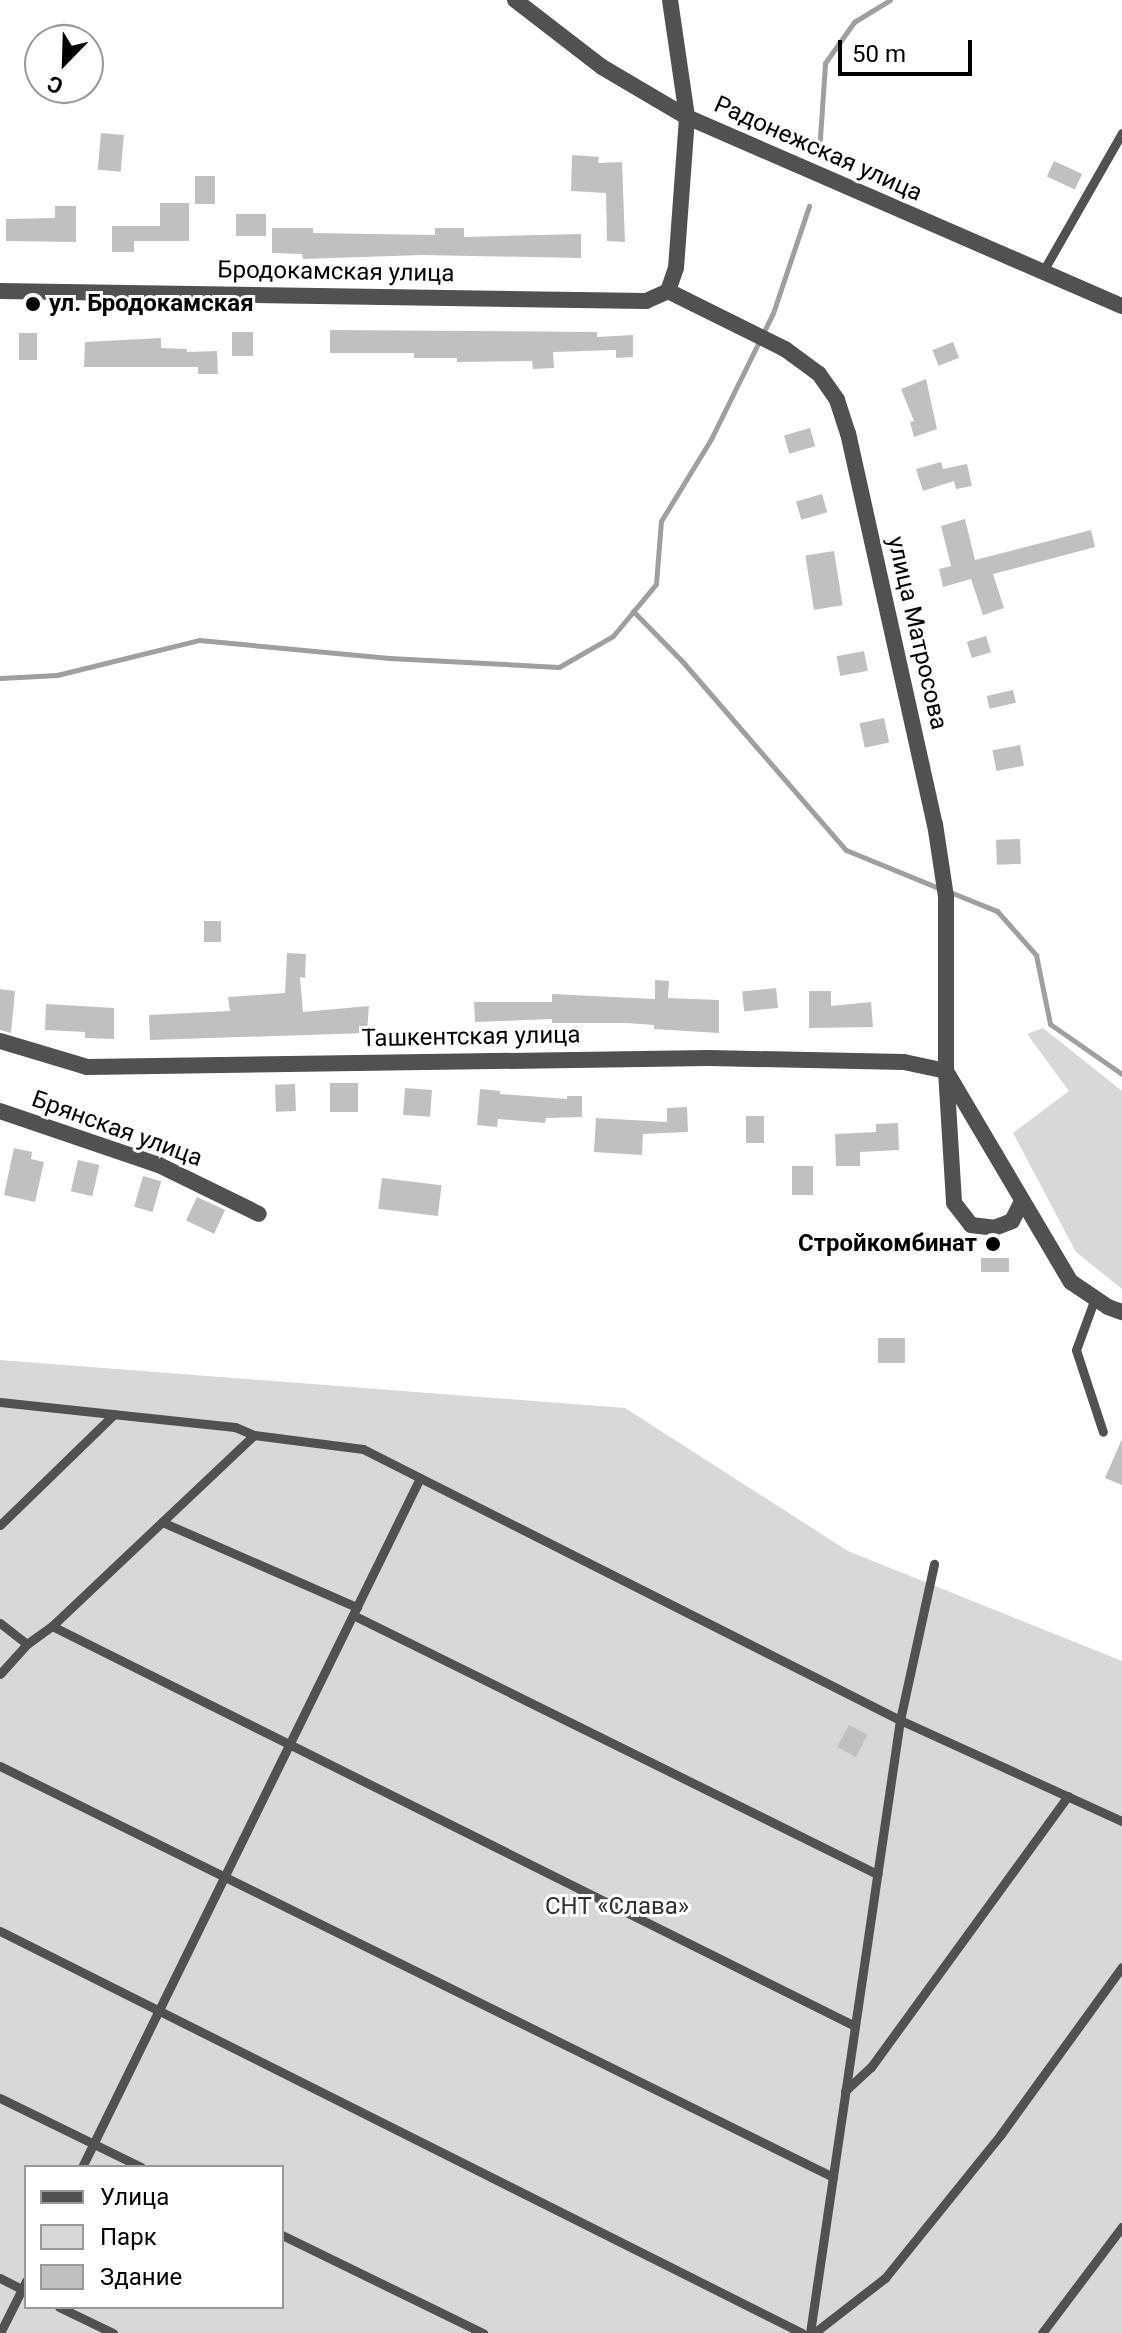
<!DOCTYPE html>
<meta charset="utf-8">
<style>
body{margin:0}
#map{position:relative;width:1122px;height:2333px;overflow:hidden;background:#fff;font-family:Roboto,sans-serif}
div>[style]{position:absolute}
[style*='--x']{left:calc(var(--x)*1px);top:calc(var(--y)*1px);width:calc(var(--w)*1px);rotate:calc(var(--a)*1deg)}
.green>*{inset:0;background:#d8d8d8}
.stream>*{height:5px;margin:-2.5px;padding:0 2.5px;transform-origin:2.5px;border-radius:2.5px;background:#9f9f9f}
.building>*{inset:0;background:#c0c0c0;transform-origin:0 0}
.service>*{height:9px;margin:-4.5px;padding:0 4.5px;transform-origin:4.5px;border-radius:4.5px;background:#515151}
.minor>*{height:16px;margin:-8px;padding:0 8px;transform-origin:8px;border-radius:8px;background:#515151}
.tertiary>*{height:16px;margin:-8px;padding:0 8px;transform-origin:8px;border-radius:8px;background:#515151}
.dots>*{width:22px;height:22px;translate:-50% -50%;box-sizing:border-box;border:4px solid #fff;border-radius:50%}
span{translate:-50% -50%;white-space:nowrap;text-align:center;line-height:1.15;-webkit-text-stroke:6px #fff;paint-order:stroke}
.street-label{font-size:24px;color:#000}
.poi-label{font-size:24px;color:#000;font-weight:700}
.left{translate:0 -50%;text-align:left}
.right{translate:-100% -50%;text-align:right}
.park-label{font-size:24px;color:#2f2f2f}
.legend{position:absolute;left:24px;top:2165px;width:260px;height:144px;box-sizing:border-box;background:#fff;border:2px solid #999;margin:0;padding:10px 14px;list-style:none;font-size:24px;color:#000}
.legend li{display:flex;align-items:center;gap:16px;height:40px}
.legend b{width:40px;border:2px solid #999}
.north{position:absolute;left:24px;top:24px;width:80px;height:80px;box-sizing:border-box;background:#fff;border:2px solid #999;border-radius:50%;rotate:203deg;font-size:22px;font-weight:700;line-height:32px;text-align:center;color:#000}
.north::after{content:'';display:block;margin:auto;width:28px;height:36px;background:#000;clip-path:polygon(50% 0,100% 100%,50% 72%,0 100%)}
.scale{position:absolute;left:838px;top:40px;width:134px;height:36px;box-sizing:border-box;border:4px solid #000;border-top:0;padding-left:10px;font-size:24px;line-height:28px;white-space:nowrap;color:#000;-webkit-text-stroke:6px #fff;paint-order:stroke}
</style>
<div id="map">
<div class="green">
<i style="clip-path:polygon(1043px 1028px,1122px 1091px,1122px 1289px,1076px 1252px,1013px 1133px,1069px 1091px,1027px 1034px)"></i>
<i style="clip-path:polygon(evenodd,0 1360px,625px 1408px,848px 1551px,1122px 1661px,1122px 2333px,0 2333px,0 1360px,26px 2167px,282px 2167px,282px 2307px,26px 2307px,26px 2167px)"></i>
</div>
<div class="stream">
<i style="--x:819;--y:152;--w:89;--a:-86.1"></i>
<i style="--x:825;--y:63;--w:50;--a:-54.7"></i>
<i style="--x:854;--y:22;--w:42;--a:-31.4"></i>
<i style="--x:633;--y:611;--w:70;--a:45.6"></i>
<i style="--x:682;--y:661;--w:250;--a:49.1"></i>
<i style="--x:846;--y:850;--w:103;--a:22.3"></i>
<i style="--x:0;--y:678;--w:57;--a:-3"></i>
<i style="--x:57;--y:675;--w:146;--a:-13.8"></i>
<i style="--x:199;--y:640;--w:191;--a:5.4"></i>
<i style="--x:389;--y:658;--w:170;--a:3"></i>
<i style="--x:559;--y:667;--w:62;--a:-29.9"></i>
<i style="--x:613;--y:636;--w:67;--a:-50.4"></i>
<i style="--x:656;--y:584;--w:63;--a:-85.5"></i>
<i style="--x:661;--y:521;--w:96;--a:-58.6"></i>
<i style="--x:711;--y:439;--w:140;--a:-63.8"></i>
<i style="--x:773;--y:313;--w:113;--a:-71.4"></i>
<i style="--x:950;--y:892;--w:51;--a:22"></i>
<i style="--x:997;--y:911;--w:59;--a:48.4"></i>
<i style="--x:1036;--y:955;--w:70;--a:78.5"></i>
<i style="--x:1050;--y:1024;--w:88;--a:34.8"></i>
</div>
<div class="building">
<i style="left:101px;top:133px;width:23px;height:37px;rotate:5deg"></i>
<i style="clip-path:polygon(572px 155px,599px 157px,598px 163px,622px 162px,625px 242px,607px 241px,606px 193px,571px 191px)"></i>
<i style="left:1054px;top:161px;width:31px;height:17px;rotate:25deg"></i>
<i style="left:195px;top:176px;width:20px;height:28px"></i>
<i style="clip-path:polygon(160px 203px,189px 203px,189px 241px,134px 241px,134px 252px,112px 252px,112px 226px,160px 226px)"></i>
<i style="clip-path:polygon(55px 206px,76px 206px,76px 242px,6px 241px,6px 219px,55px 218px)"></i>
<i style="left:236px;top:214px;width:30px;height:22px"></i>
<i style="clip-path:polygon(272px 228px,313px 228px,313px 233px,435px 235px,435px 228px,464px 228px,464px 237px,581px 234px,581px 258px,422px 255px,303px 259px,302px 254px,272px 253px)"></i>
<i style="clip-path:polygon(330px 330px,597px 332px,597px 337px,633px 335px,633px 357px,616px 358px,616px 350px,553px 352px,554px 368px,533px 369px,532px 361px,457px 362px,457px 358px,414px 358px,414px 353px,330px 353px)"></i>
<i style="left:232px;top:332px;width:21px;height:24px"></i>
<i style="left:19px;top:333px;width:18px;height:27px"></i>
<i style="clip-path:polygon(161px 338px,161px 348px,187px 349px,187px 352px,217px 351px,218px 374px,198px 374px,198px 367px,84px 367px,85px 342px)"></i>
<i style="left:953px;top:342px;width:17px;height:22px;rotate:69deg"></i>
<i style="clip-path:polygon(926px 379px,937px 429px,914px 437px,910px 422px,914px 421px,901px 389px)"></i>
<i style="left:810px;top:428px;width:19px;height:27px;rotate:74deg"></i>
<i style="clip-path:polygon(941px 462px,943px 469px,967px 464px,972px 486px,956px 489px,954px 481px,923px 491px,916px 469px)"></i>
<i style="left:822px;top:494px;width:19px;height:27px;rotate:74deg"></i>
<i style="clip-path:polygon(965px 519px,975px 560px,1091px 530px,1095px 547px,993px 574px,1004px 608px,983px 615px,971px 579px,943px 587px,939px 569px,951px 566px,941px 526px)"></i>
<i style="left:834px;top:551px;width:55px;height:29px;rotate:81deg"></i>
<i style="left:986px;top:636px;width:17px;height:20px;rotate:73deg"></i>
<i style="left:864px;top:651px;width:20px;height:28px;rotate:79deg"></i>
<i style="left:1013px;top:690px;width:13px;height:27px;rotate:77deg"></i>
<i style="left:884px;top:718px;width:25px;height:25px;rotate:78deg"></i>
<i style="left:1020px;top:745px;width:21px;height:28px;rotate:79deg"></i>
<i style="left:1020px;top:839px;width:25px;height:24px;rotate:88deg"></i>
<i style="left:204px;top:921px;width:17px;height:21px"></i>
<i style="clip-path:polygon(287px 953px,306px 954px,305px 978px,300px 977px,303px 1012px,369px 1006px,367px 1033px,150px 1040px,149px 1015px,230px 1011px,228px 997px,285px 993px)"></i>
<i style="clip-path:polygon(655px 980px,669px 981px,668px 998px,719px 1000px,719px 1033px,654px 1029px,654px 1025px,627px 1023px,552px 1023px,552px 1019px,475px 1022px,474px 1002px,552px 1002px,552px 994px,655px 999px)"></i>
<i style="left:776px;top:988px;width:20px;height:34px;rotate:84deg"></i>
<i style="clip-path:polygon(0 989px,15px 991px,11px 1033px,0 1030px)"></i>
<i style="clip-path:polygon(809px 991px,831px 991px,831px 1006px,871px 1002px,873px 1027px,809px 1028px)"></i>
<i style="clip-path:polygon(46px 1004px,114px 1008px,114px 1039px,85px 1038px,85px 1032px,45px 1030px)"></i>
<i style="left:330px;top:1083px;width:28px;height:29px"></i>
<i style="left:295px;top:1084px;width:27px;height:20px;rotate:88deg"></i>
<i style="left:405px;top:1088px;width:27px;height:27px;rotate:4deg"></i>
<i style="clip-path:polygon(480px 1089px,500px 1091px,500px 1094px,567px 1099px,567px 1096px,582px 1096px,582px 1117px,546px 1118px,545px 1123px,498px 1119px,497px 1127px,477px 1125px)"></i>
<i style="clip-path:polygon(687px 1107px,688px 1132px,643px 1134px,642px 1155px,594px 1152px,596px 1118px,667px 1122px,667px 1108px)"></i>
<i style="left:746px;top:1116px;width:18px;height:27px"></i>
<i style="clip-path:polygon(898px 1123px,899px 1150px,860px 1152px,860px 1166px,836px 1166px,835px 1134px,876px 1132px,876px 1124px)"></i>
<i style="clip-path:polygon(14px 1148px,32px 1152px,31px 1159px,44px 1162px,35px 1202px,4px 1195px)"></i>
<i style="left:78px;top:1160px;width:22px;height:32px;rotate:13deg"></i>
<i style="left:792px;top:1166px;width:21px;height:29px"></i>
<i style="left:143px;top:1176px;width:19px;height:32px;rotate:16deg"></i>
<i style="left:382px;top:1178px;width:60px;height:31px;rotate:7deg"></i>
<i style="left:197px;top:1197px;width:31px;height:26px;rotate:25deg"></i>
<i style="left:981px;top:1258px;width:28px;height:14px"></i>
<i style="left:878px;top:1338px;width:27px;height:25px"></i>
<i style="clip-path:polygon(1122px 1439px,1122px 1485px,1105px 1478px)"></i>
<i style="left:849px;top:1725px;width:21px;height:25px;rotate:28deg"></i>
</div>
<div class="service">
<i style="--x:1042;--y:273;--w:161;--a:-60.3"></i>
<i style="--x:1095;--y:1298;--w:55;--a:110.1"></i>
<i style="--x:1076;--y:1350;--w:86;--a:71.8"></i>
<i style="--x:0;--y:1402;--w:236;--a:6.1"></i>
<i style="--x:235;--y:1427;--w:21;--a:23"></i>
<i style="--x:162;--y:1522;--w:213;--a:23.6"></i>
<i style="--x:0;--y:1525;--w:159;--a:-44.2"></i>
<i style="--x:353;--y:1615;--w:585;--a:26.3"></i>
<i style="--x:0;--y:1623;--w:34;--a:38"></i>
<i style="--x:52;--y:1626;--w:897;--a:26.48"></i>
<i style="--x:0;--y:1674;--w:40;--a:-48"></i>
<i style="--x:27;--y:1644;--w:31;--a:-36"></i>
<i style="--x:52;--y:1626;--w:278;--a:-43.4"></i>
<i style="--x:254;--y:1435;--w:110;--a:7.3"></i>
<i style="--x:363;--y:1449;--w:602;--a:26.78"></i>
<i style="--x:900;--y:1720;--w:244;--a:24.5"></i>
<i style="--x:0;--y:1766;--w:929;--a:26.26"></i>
<i style="--x:0;--y:1931;--w:897;--a:26.62"></i>
<i style="--x:845;--y:2091;--w:35;--a:-43"></i>
<i style="--x:871;--y:2067;--w:335;--a:-54"></i>
<i style="--x:0;--y:2098;--w:157;--a:26.1"></i>
<i style="--x:82;--y:2167;--w:767;--a:-63.87"></i>
<i style="--x:282;--y:2235;--w:224;--a:26"></i>
<i style="--x:0;--y:2278;--w:29;--a:27"></i>
<i style="--x:59;--y:2307;--w:60;--a:25.7"></i>
<i style="--x:0;--y:2333;--w:58;--a:-63.4"></i>
<i style="--x:810;--y:2333;--w:620;--a:-81.65"></i>
<i style="--x:900;--y:1720;--w:160;--a:-77.7"></i>
<i style="--x:814;--y:2333;--w:90;--a:-37.8"></i>
<i style="--x:885;--y:2278;--w:185;--a:-51.1"></i>
<i style="--x:1001;--y:2134;--w:206;--a:-54.1"></i>
<i style="--x:1042;--y:2333;--w:133;--a:-53"></i>
</div>
<div class="minor">
<i style="--x:670;--y:0;--w:118;--a:81.7"></i>
<i style="--x:668;--y:291;--w:131;--a:26.4"></i>
<i style="--x:785;--y:349;--w:42;--a:36.3"></i>
<i style="--x:819;--y:374;--w:32;--a:55"></i>
<i style="--x:837;--y:400;--w:35;--a:72"></i>
<i style="--x:848;--y:433;--w:401;--a:77.5"></i>
<i style="--x:935;--y:824;--w:74;--a:81.4"></i>
<i style="--x:946;--y:897;--w:174;--a:90"></i>
<i style="--x:946;--y:1071;--w:245;--a:59.4"></i>
<i style="--x:1071;--y:1282;--w:45;--a:34"></i>
<i style="--x:1108;--y:1307;--w:15;--a:20"></i>
<i style="--x:0;--y:1041;--w:91;--a:16.6"></i>
<i style="--x:87;--y:1067;--w:622;--a:-0.83"></i>
<i style="--x:709;--y:1058;--w:195;--a:1.2"></i>
<i style="--x:904;--y:1062;--w:43;--a:12.1"></i>
<i style="--x:946;--y:1071;--w:132;--a:86.5"></i>
<i style="--x:954;--y:1203;--w:28;--a:52"></i>
<i style="--x:971;--y:1225;--w:23;--a:7"></i>
<i style="--x:994;--y:1228;--w:19;--a:-21"></i>
<i style="--x:1012;--y:1221;--w:20;--a:-63"></i>
<i style="--x:0;--y:1111;--w:168;--a:18.8"></i>
<i style="--x:159;--y:1165;--w:111;--a:26.1"></i>
</div>
<div class="tertiary">
<i style="--x:515;--y:0;--w:110;--a:37.6"></i>
<i style="--x:602;--y:67;--w:99;--a:30.5"></i>
<i style="--x:687;--y:117;--w:474;--a:23.5"></i>
<i style="--x:0;--y:291;--w:646;--a:0.89"></i>
<i style="--x:646;--y:301;--w:24;--a:-24"></i>
<i style="--x:668;--y:291;--w:24;--a:-71"></i>
<i style="--x:676;--y:268;--w:151;--a:-85.8"></i>
</div>
<div class="dots">
<i style="left:33px;top:304px;background:#000"></i>
<i style="left:993px;top:1244px;background:#000"></i>
</div>
<div class="street-label">
<span style="left:818px;top:149px;rotate:24deg">Радонежская улица</span>
<span style="left:336px;top:272px;rotate:1deg">Бродокамская улица</span>
<span style="left:917px;top:633px;rotate:77deg">улица Матросова</span>
<span style="left:471px;top:1037px;rotate:-1deg">Ташкентская улица</span>
<span style="left:117px;top:1129px;rotate:20deg">Брянская улица</span>
</div>
<div class="poi-label">
<span class="left" style="left:49px;top:304px">ул. Бродокамская</span>
<span class="right" style="left:977px;top:1244px">Стройкомбинат</span>
</div>
<div class="park-label">
<span style="left:617px;top:1907px">СНТ «Слава»</span>
</div>
<ul class="legend">
<li><b style="height:10px;background:#515151"></b>Улица</li>
<li><b style="height:22px;background:#d8d8d8"></b>Парк</li>
<li><b style="height:22px;background:#c0c0c0"></b>Здание</li>
</ul>
<div class="north">С</div>
<div class="scale">50 m</div>
</div>
